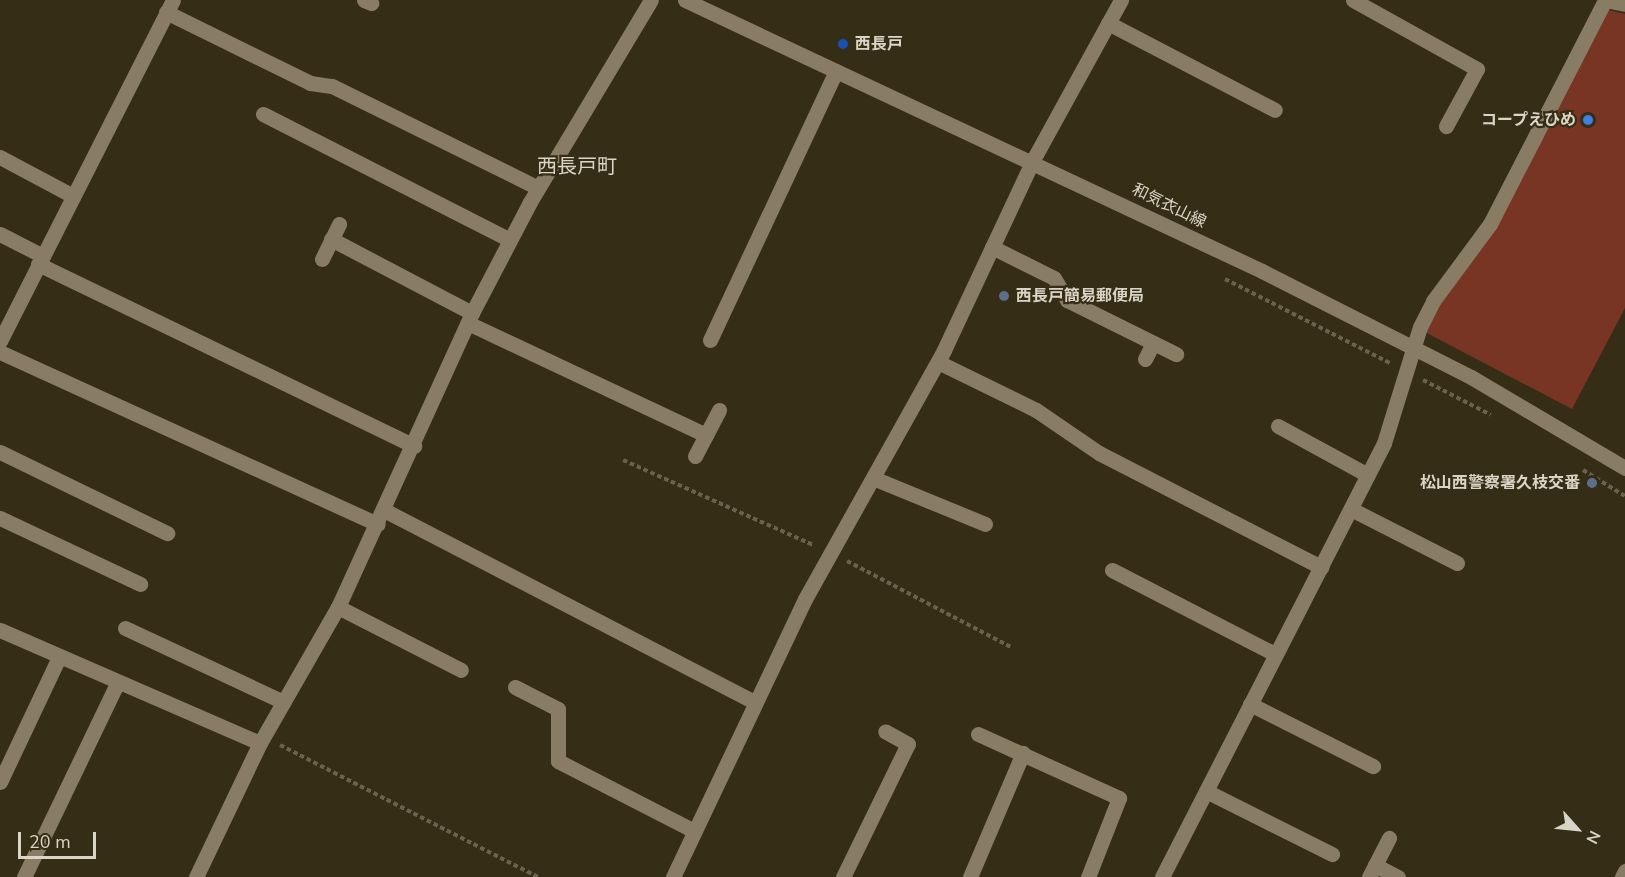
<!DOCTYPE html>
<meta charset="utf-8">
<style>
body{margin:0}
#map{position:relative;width:1625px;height:877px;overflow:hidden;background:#362d16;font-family:"Nunito Sans","Noto Sans JP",sans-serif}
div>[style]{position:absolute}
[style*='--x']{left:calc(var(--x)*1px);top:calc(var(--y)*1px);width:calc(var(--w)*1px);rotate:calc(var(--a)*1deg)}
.building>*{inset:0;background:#793524}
.path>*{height:4px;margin-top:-2px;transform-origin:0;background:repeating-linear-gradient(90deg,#6a624e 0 4.5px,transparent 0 7.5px)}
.street>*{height:15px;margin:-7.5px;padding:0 7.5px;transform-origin:7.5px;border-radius:7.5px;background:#887d64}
.secondary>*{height:15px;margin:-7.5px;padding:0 7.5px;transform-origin:7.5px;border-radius:7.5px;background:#887d64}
.dots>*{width:16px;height:16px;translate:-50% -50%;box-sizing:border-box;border:3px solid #362d16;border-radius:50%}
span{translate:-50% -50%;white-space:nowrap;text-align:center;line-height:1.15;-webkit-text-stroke:4.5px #362d16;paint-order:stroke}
.poi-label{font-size:16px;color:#dad4c7;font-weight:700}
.left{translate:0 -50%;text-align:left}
.right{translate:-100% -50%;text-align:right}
.street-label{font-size:16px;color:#dad4c7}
.quarter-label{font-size:20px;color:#dad4c7}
.north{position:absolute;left:1547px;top:799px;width:60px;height:60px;-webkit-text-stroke:4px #362d16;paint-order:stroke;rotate:117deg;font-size:16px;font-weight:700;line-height:24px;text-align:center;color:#dad4c7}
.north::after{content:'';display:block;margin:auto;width:21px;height:27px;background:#dad4c7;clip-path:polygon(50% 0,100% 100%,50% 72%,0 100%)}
.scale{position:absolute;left:18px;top:832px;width:78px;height:27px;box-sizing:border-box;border:3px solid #dad4c7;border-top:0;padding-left:8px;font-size:18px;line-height:21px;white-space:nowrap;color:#dad4c7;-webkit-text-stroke:4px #362d16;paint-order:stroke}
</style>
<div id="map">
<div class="building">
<i style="clip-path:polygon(1609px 10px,1625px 14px,1625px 308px,1572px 409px,1425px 332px,1458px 274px,1495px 227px)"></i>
</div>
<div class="path">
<i style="--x:1225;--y:279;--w:185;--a:27"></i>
<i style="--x:1423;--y:380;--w:76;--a:27.2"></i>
<i style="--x:623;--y:460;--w:208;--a:24.1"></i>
<i style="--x:1583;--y:470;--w:49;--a:31.8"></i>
<i style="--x:847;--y:561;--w:185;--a:27.7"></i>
<i style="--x:280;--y:745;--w:290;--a:27.1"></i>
</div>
<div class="street">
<i style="--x:364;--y:0;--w:8;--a:23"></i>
<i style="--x:1353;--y:0;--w:142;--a:29.1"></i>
<i style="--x:1477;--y:69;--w:65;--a:118.5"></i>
<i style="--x:166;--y:12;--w:161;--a:26.2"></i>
<i style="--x:310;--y:83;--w:22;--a:8"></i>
<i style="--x:332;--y:86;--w:230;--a:26.3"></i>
<i style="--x:1108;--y:23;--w:188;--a:27.5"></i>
<i style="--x:263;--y:114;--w:277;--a:27"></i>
<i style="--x:0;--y:157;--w:83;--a:28.1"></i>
<i style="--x:0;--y:234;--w:48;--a:27.1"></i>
<i style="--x:331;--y:239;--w:159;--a:27.7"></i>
<i style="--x:992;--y:247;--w:69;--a:26.6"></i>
<i style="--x:1054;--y:278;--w:26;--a:59"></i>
<i style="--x:1067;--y:300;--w:122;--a:26.4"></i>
<i style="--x:322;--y:259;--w:39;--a:-64"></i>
<i style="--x:38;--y:264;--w:418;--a:25.8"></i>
<i style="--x:470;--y:324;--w:261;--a:25.2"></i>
<i style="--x:710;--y:340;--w:297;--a:-64.9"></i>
<i style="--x:0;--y:341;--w:382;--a:-63.1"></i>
<i style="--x:0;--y:352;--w:415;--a:24.5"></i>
<i style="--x:1145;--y:359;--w:18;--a:-63"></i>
<i style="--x:938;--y:362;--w:109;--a:26.1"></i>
<i style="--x:1036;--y:410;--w:76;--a:34.3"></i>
<i style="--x:1099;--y:453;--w:250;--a:27.2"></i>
<i style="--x:1278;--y:426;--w:102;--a:28.6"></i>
<i style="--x:0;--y:452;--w:186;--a:25.9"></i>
<i style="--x:695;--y:456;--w:52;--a:-62.4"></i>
<i style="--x:873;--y:478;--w:121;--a:22.3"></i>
<i style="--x:1351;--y:509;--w:119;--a:27"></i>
<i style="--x:384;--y:510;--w:418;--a:27.4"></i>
<i style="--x:0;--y:518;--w:155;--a:25.2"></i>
<i style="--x:1112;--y:570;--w:183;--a:27.3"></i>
<i style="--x:338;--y:607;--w:138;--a:27.1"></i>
<i style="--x:125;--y:628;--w:175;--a:25"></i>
<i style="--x:0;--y:630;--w:283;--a:23.5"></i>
<i style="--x:515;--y:687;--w:48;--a:27.1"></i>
<i style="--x:558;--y:709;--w:52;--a:90"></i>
<i style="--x:558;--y:761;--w:153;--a:27.2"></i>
<i style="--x:1250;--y:704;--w:138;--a:26.8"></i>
<i style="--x:978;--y:734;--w:155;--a:24.4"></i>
<i style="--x:1119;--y:798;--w:85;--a:111.4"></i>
<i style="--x:0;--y:782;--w:138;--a:-64.7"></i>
<i style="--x:1206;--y:791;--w:141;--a:26.6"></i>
<i style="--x:1375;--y:865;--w:26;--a:28"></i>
<i style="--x:24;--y:877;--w:216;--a:-64.3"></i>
<i style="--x:196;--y:877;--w:148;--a:-64.5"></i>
<i style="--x:260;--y:743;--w:157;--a:-60.2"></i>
<i style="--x:338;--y:607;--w:323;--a:-65.5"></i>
<i style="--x:472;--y:313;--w:125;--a:-62.4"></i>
<i style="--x:530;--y:202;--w:235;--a:-59.1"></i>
<i style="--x:673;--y:877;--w:308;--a:-64.6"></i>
<i style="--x:805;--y:599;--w:285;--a:-60.8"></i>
<i style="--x:944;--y:350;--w:210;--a:-64.9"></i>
<i style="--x:1033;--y:160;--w:183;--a:-61.2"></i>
<i style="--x:843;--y:877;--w:148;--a:-64"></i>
<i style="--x:908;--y:744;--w:26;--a:-151"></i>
<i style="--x:970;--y:877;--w:135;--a:-66.9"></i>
<i style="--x:1162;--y:877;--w:487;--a:-62.9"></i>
<i style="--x:1384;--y:443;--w:121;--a:-72.8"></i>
<i style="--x:1420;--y:327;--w:29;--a:-63"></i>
<i style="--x:1433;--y:301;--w:96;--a:-53.5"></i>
<i style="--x:1490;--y:224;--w:252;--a:-62.8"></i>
<i style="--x:1605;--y:0;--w:20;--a:11"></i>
<i style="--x:1369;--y:877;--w:44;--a:-62.9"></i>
<i style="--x:1622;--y:877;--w:7;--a:-63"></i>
</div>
<div class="secondary">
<i style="--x:685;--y:0;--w:637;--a:25.16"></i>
<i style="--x:1262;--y:271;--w:234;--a:26.9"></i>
<i style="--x:1471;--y:377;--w:179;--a:30.6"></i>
</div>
<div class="dots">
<i style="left:843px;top:44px;background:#1a4fb4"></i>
<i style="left:1588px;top:120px;background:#3f7fe0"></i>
<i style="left:1004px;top:296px;background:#5c6f8a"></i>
<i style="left:1592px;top:483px;background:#5c6f8a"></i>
</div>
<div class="poi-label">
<span class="left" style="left:855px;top:44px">西長戸</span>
<span class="right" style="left:1576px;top:120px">コープえひめ</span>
<span class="left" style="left:1016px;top:296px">西長戸簡易郵便局</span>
<span class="right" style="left:1580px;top:483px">松山西警察署久枝交番</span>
</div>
<div class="street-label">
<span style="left:1169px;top:206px;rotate:26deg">和気衣山線</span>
</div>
<div class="quarter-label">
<span style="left:577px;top:166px">西長戸町</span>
</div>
<div class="north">N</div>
<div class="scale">20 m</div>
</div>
